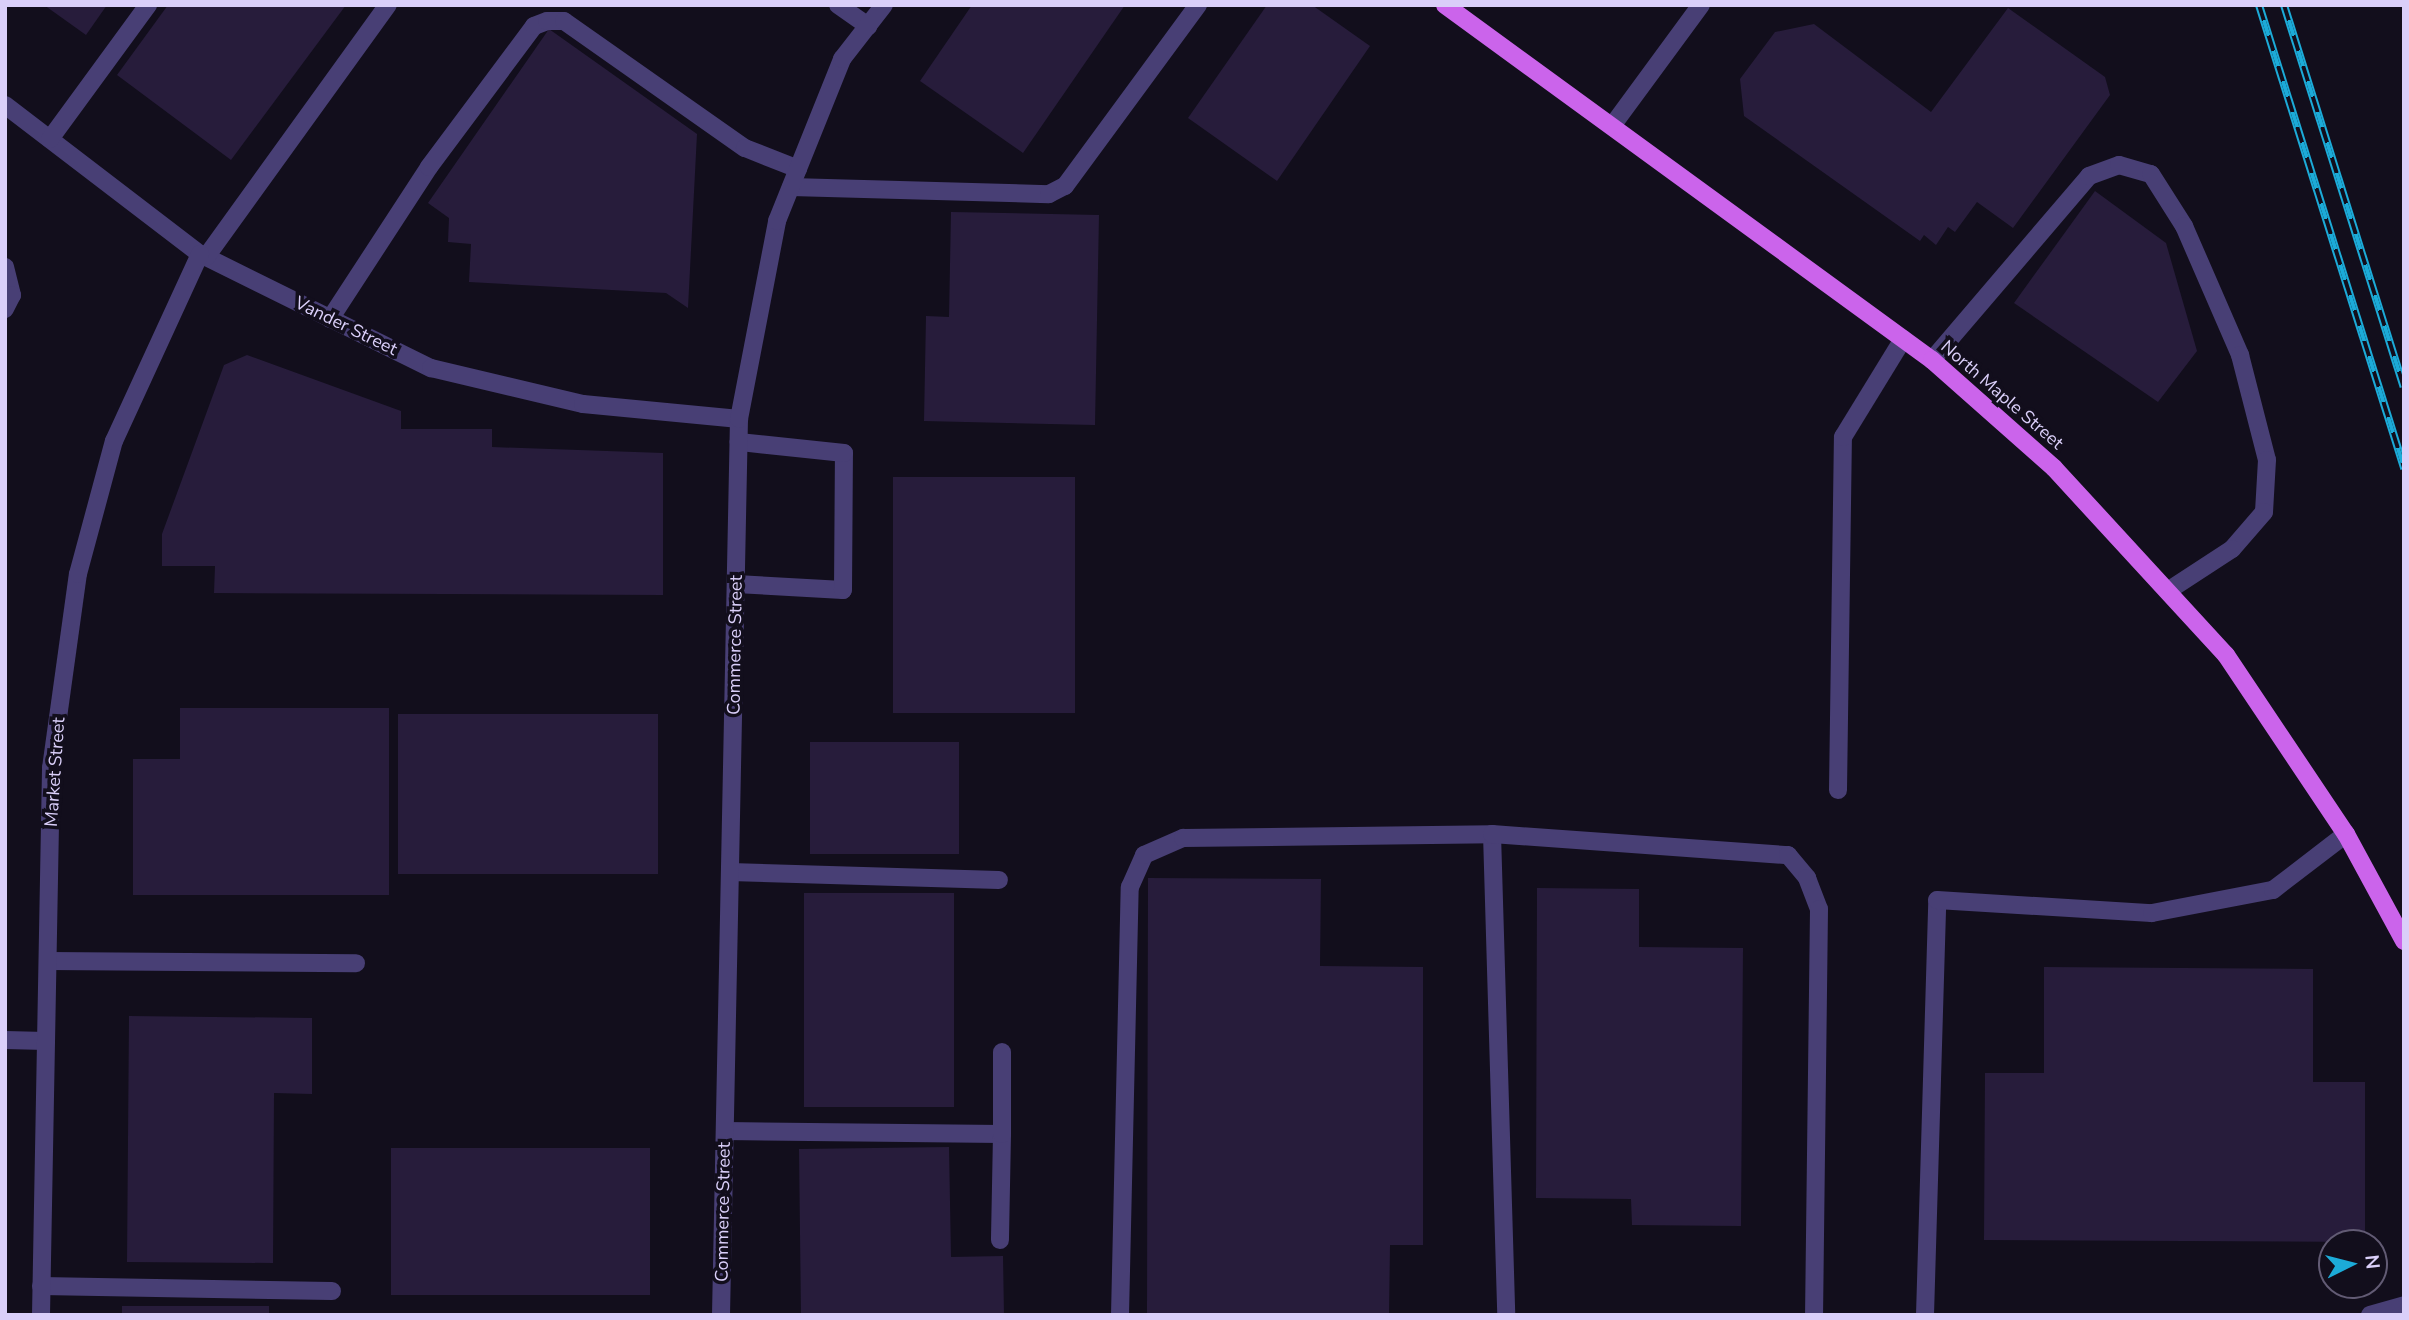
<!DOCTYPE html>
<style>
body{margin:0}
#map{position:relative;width:2409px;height:1320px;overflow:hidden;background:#120e1c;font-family:"Nunito Sans",sans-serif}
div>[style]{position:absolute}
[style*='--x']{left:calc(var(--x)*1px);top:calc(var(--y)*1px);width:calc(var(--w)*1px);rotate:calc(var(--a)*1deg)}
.building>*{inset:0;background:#271c3b;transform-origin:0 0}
.minor>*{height:18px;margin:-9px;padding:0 9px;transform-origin:9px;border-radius:9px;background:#483f75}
.major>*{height:18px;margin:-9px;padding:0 9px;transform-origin:9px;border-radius:9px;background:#cb64eb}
.rail>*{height:8px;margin-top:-4px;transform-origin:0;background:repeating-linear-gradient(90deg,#120e1c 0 16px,#1cabd8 0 32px);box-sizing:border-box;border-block:2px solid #1cabd8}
span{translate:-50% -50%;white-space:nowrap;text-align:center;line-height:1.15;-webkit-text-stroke:7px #120e1c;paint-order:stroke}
.street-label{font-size:18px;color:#dacff9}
.frame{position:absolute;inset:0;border:7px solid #dacff9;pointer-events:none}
.north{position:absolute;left:2318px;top:1229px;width:70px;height:70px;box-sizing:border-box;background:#120e1c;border:2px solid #625b74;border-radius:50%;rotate:84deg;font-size:19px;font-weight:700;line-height:28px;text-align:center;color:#dacff9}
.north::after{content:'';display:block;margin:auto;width:24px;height:32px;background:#1cabd8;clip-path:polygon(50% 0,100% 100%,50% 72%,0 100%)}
</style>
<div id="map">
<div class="building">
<i style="clip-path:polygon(44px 5px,107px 5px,86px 35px)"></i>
<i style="clip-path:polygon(168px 5px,346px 5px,231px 160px,117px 75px)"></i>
<i style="clip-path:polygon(972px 5px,1125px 5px,1023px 153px,920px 81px)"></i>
<i style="clip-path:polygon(1267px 5px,1312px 5px,1370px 46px,1277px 181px,1188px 118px)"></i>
<i style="clip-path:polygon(2008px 8px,2105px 77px,2110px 95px,2013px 228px,1977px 202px,1955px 232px,1948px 227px,1936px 245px,1924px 235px,1920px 241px,1744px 116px,1740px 79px,1775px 32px,1814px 24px,1931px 112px)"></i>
<i style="clip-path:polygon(549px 29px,697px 134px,688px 308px,666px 293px,469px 282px,471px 244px,448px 242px,449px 218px,428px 203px)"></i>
<i style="clip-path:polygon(2095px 191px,2166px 243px,2197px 351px,2158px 402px,2014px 303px)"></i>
<i style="clip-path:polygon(951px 212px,1099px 215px,1095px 425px,924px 421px,926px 316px,949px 317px)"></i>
<i style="clip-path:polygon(247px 355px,401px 411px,401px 429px,492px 429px,492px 447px,663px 453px,663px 595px,214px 593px,215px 566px,162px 566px,162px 534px,224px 365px)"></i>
<i style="left:893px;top:477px;width:182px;height:236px"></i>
<i style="clip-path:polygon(180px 708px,389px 708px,389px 895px,133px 895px,133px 759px,180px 759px)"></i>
<i style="left:398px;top:714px;width:260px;height:160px"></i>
<i style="left:810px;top:742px;width:149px;height:112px"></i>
<i style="clip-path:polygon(1148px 878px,1321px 879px,1320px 966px,1423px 967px,1423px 1245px,1390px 1245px,1389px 1315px,1147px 1315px)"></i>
<i style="clip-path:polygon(1537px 888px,1639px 889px,1639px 947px,1743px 948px,1741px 1226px,1632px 1225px,1631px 1199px,1536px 1198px)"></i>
<i style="left:804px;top:893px;width:150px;height:214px"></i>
<i style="clip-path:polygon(2044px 967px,2313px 969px,2313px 1082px,2365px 1082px,2365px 1242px,1984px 1240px,1985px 1073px,2044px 1073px)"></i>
<i style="clip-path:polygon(129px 1016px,312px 1018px,312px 1094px,274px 1093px,273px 1263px,127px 1262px)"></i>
<i style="clip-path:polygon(949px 1147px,951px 1257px,1003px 1256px,1004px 1315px,801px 1315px,799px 1149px)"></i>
<i style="left:391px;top:1148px;width:259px;height:147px"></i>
<i style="left:122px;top:1306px;width:147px;height:9px"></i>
</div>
<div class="minor">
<i style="--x:838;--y:5;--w:37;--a:35"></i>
<i style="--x:5;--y:105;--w:245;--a:37.4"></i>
<i style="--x:200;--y:254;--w:258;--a:26.3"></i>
<i style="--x:431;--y:368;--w:156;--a:13.3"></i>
<i style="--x:583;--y:404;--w:157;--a:5.5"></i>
<i style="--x:1612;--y:126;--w:150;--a:-53.7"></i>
<i style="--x:50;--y:139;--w:166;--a:-53.8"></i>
<i style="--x:791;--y:187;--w:258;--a:1.6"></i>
<i style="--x:1049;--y:194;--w:18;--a:-27"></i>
<i style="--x:1065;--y:186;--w:225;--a:-53.7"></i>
<i style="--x:206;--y:257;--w:311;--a:-54.2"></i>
<i style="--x:5;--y:267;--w:29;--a:76"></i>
<i style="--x:12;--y:295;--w:16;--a:117"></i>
<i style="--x:330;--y:319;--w:181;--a:-56.9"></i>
<i style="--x:429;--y:167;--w:176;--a:-53.3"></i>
<i style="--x:534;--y:26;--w:14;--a:-21"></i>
<i style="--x:547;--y:21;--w:17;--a:0"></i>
<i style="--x:564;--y:21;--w:221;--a:35.1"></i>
<i style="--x:745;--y:148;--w:57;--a:21.6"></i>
<i style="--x:1932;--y:360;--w:242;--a:-49.5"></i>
<i style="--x:2089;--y:176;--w:32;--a:-20"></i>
<i style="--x:2119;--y:165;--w:33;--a:16"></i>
<i style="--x:2151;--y:174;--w:62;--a:57.6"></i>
<i style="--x:2184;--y:226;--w:141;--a:66.5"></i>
<i style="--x:2240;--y:355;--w:108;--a:75.6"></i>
<i style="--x:2267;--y:460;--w:52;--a:93.3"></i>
<i style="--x:2264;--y:512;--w:49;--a:130.9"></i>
<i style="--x:2232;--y:549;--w:75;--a:146.9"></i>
<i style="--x:736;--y:584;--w:107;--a:3.2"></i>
<i style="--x:843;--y:590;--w:137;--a:-89.6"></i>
<i style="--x:844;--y:453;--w:106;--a:-174"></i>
<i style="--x:1838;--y:790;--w:353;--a:-89.2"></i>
<i style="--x:1843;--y:437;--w:115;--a:-58.5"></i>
<i style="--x:1492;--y:834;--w:481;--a:88.3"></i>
<i style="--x:730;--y:872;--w:269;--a:1.7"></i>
<i style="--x:48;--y:961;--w:308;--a:0.4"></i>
<i style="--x:5;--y:1040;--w:41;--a:1.4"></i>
<i style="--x:725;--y:1131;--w:277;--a:0.6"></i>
<i style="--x:1002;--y:1134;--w:106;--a:91.1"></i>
<i style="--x:1002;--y:1134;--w:82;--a:-90"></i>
<i style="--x:41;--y:1286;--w:291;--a:1"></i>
<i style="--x:41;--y:1315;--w:547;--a:-88.95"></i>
<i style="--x:51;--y:768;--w:196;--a:-82.1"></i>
<i style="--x:78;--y:574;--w:138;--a:-74.9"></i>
<i style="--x:114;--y:441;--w:206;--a:-65.3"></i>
<i style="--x:721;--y:1315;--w:896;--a:-88.85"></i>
<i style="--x:739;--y:419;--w:202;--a:-79.1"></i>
<i style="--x:777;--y:221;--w:175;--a:-68.1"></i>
<i style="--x:842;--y:59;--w:68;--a:-52.1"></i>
<i style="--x:1120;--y:1315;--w:428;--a:-88.7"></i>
<i style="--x:1130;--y:887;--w:35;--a:-66"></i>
<i style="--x:1144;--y:855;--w:43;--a:-23.6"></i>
<i style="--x:1183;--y:838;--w:309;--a:-0.7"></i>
<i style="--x:1492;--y:834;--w:297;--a:4.1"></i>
<i style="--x:1788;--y:855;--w:30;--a:50"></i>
<i style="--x:1807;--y:878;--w:33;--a:69"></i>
<i style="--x:1819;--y:909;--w:406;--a:90.7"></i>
<i style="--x:1925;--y:1315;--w:415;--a:-88.3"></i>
<i style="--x:1937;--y:900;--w:215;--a:3.5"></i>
<i style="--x:2152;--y:913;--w:123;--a:-10.8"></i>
<i style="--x:2273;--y:890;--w:92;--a:-37.5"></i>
<i style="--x:2370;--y:1315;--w:35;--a:-16"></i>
</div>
<div class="major">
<i style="--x:1445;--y:5;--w:603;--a:36.09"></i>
<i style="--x:1932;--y:360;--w:163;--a:41.5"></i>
<i style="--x:2054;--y:468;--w:254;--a:47.4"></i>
<i style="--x:2226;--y:655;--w:216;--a:56.2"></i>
<i style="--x:2346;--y:834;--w:122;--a:61.5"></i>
</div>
<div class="rail">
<i style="--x:2259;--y:5;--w:486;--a:72.6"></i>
<i style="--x:2284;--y:5;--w:400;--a:72.6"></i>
</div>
<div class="street-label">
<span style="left:346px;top:326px;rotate:26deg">Vander Street</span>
<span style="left:2002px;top:395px;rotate:41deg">North Maple Street</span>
<span style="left:735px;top:645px;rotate:-89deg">Commerce Street</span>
<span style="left:55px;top:772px;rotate:-86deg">Market Street</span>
<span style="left:723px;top:1212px;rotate:-89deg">Commerce Street</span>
</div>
<div class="frame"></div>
<div class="north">N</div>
</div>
